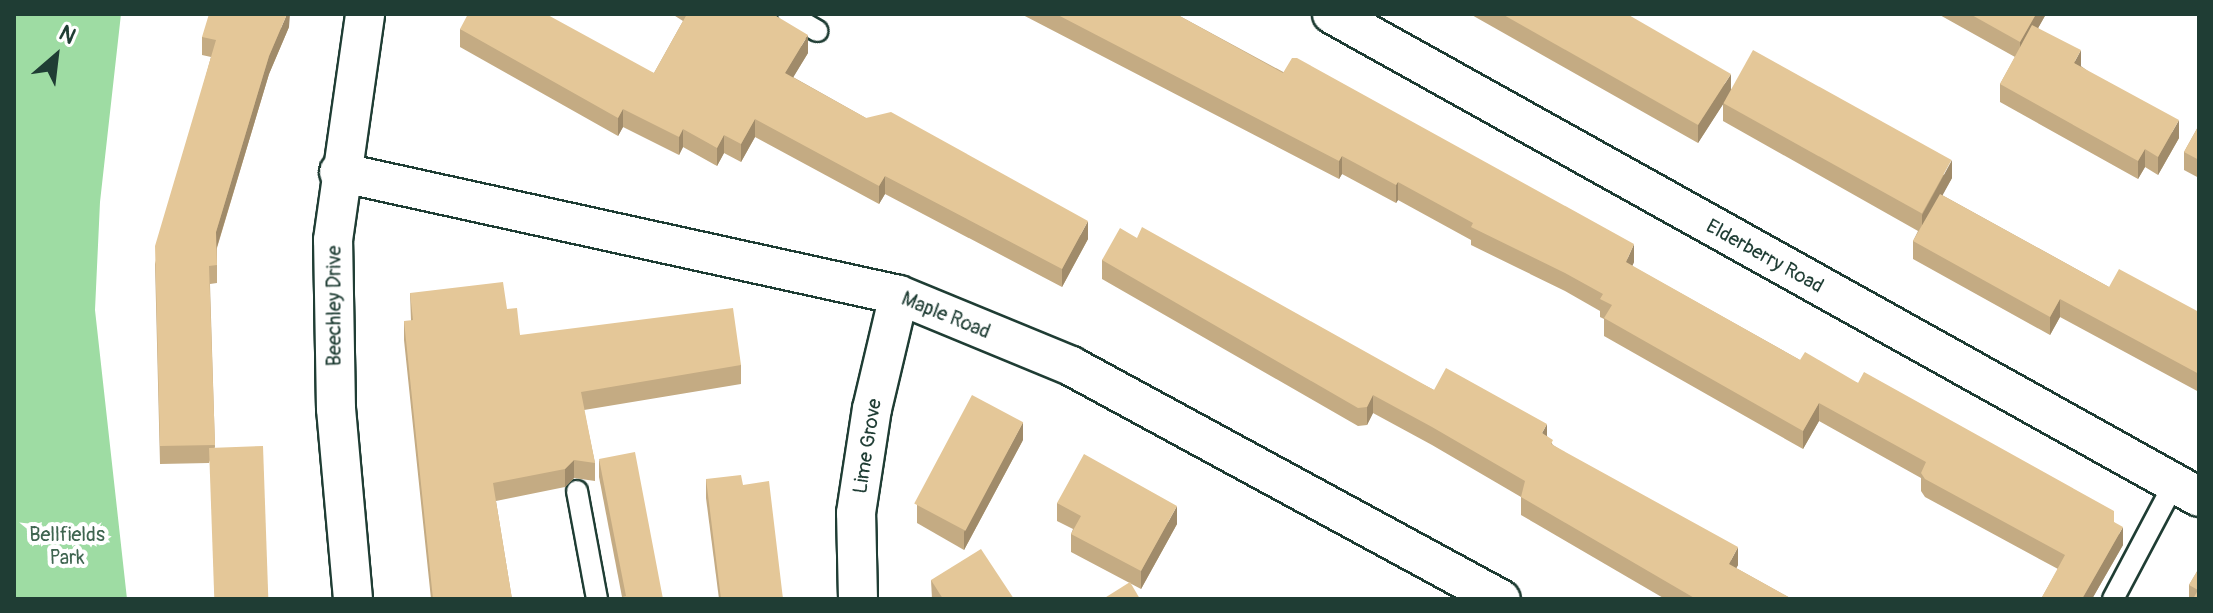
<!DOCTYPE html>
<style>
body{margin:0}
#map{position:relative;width:2213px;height:613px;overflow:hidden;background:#fff;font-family:Pangolin,sans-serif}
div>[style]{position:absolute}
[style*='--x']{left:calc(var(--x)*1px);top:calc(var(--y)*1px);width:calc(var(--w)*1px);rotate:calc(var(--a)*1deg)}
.green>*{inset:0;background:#9edca3}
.roads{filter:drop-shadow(2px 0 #1f3d34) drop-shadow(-2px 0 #1f3d34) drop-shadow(0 2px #1f3d34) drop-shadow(0 -2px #1f3d34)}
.lane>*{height:20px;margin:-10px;padding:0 10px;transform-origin:10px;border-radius:10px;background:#fff}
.street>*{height:38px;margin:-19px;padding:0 19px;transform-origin:19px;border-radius:19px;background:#fff}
.wall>*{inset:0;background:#c4ab83}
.shaded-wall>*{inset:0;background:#a08b6a}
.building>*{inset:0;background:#e4c798;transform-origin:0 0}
span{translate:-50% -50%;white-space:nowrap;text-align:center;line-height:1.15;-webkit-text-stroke:8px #fff;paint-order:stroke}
.street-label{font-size:20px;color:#1f3d34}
.park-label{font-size:20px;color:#3f6550}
.frame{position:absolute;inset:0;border:16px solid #1f3d34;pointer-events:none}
.north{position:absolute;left:16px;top:16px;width:80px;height:80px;-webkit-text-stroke:6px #fff;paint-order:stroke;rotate:28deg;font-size:22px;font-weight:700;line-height:32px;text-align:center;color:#1f3d34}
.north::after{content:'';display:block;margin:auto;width:28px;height:36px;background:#1f3d34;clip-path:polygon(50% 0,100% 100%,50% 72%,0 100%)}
</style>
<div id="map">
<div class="green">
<i style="clip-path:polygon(14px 14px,121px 14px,100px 202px,95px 310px,127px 599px,14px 599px)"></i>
</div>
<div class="roads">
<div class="lane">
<i style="--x:788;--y:14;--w:34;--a:30"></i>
<i style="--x:577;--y:491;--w:110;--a:79.5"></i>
<i style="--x:2113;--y:599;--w:130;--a:-62.1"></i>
</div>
<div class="street">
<i style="--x:1332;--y:14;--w:992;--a:29.12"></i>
<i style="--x:339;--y:172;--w:573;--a:12.39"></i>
<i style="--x:899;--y:295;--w:186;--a:22.4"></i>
<i style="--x:1071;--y:366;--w:489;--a:28.5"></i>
<i style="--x:353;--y:599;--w:191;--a:-95.1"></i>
<i style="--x:336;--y:409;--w:169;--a:-91"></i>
<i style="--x:333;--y:240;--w:228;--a:-81.9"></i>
<i style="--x:858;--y:599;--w:86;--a:-91.3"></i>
<i style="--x:856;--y:513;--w:105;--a:-81.3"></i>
<i style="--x:872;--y:409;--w:117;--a:-76.7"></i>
</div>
</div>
<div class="wall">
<i style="clip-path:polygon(672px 14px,773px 14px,808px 53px,793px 77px,866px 118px,1088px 239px,1062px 287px,885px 194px,879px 204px,755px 137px,741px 162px,724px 153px,717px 166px,683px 147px,679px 155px,623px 127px,618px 136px,460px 47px,460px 29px,654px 73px,683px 21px)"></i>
<i style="clip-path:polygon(1021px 14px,1176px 14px,1634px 262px,1632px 266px,1800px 360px,1858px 383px,2114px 522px,2123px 545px,2092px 599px,2041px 599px,2058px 569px,1925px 497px,1921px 491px,1921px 478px,1819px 421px,1803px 449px,1604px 336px,1604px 319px,1600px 317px,1600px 311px,1565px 291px,1471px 245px,1471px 240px,1398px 200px,1396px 203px,1342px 174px,1339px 179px)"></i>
<i style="clip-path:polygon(1470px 14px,1627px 14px,1731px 89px,1952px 178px,1942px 195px,2109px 287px,2199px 312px,2199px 392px,2060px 317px,2050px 335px,1913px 259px,1913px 241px,1918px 231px,1723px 121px,1723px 104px,1698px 143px)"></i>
<i style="clip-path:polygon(1938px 14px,2046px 14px,2038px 28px,2081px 66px,2179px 138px,2158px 175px,2145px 167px,2138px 179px,2000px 102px,2000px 84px,2015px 57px)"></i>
<i style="clip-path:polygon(289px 27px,269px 74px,217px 248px,217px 283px,210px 284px,215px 447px,209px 463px,160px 464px,155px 264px,211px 57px,202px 55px,202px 37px)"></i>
<i style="clip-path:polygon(2199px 125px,2199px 178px,2184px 170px,2184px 152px)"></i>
<i style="clip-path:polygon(1137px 238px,1434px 390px,1547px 436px,1553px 445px,1738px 565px,1736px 568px,1792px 599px,1665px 599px,1521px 515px,1521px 497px,1432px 445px,1373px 413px,1367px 425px,1358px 426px,1102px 279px,1102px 260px)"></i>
<i style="clip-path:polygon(410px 293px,507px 309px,520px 335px,741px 365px,741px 384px,584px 410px,595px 463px,595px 481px,574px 478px,565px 487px,496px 501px,512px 599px,431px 599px,404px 340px,404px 321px,411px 321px)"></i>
<i style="clip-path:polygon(1023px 440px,964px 550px,917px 523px,917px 505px)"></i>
<i style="clip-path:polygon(599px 459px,663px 599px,622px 597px,599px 477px)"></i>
<i style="clip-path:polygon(706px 479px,743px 485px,783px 599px,719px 599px,706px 498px)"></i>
<i style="clip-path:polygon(1057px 503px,1177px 524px,1141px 589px,1071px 552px,1071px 534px,1073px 529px,1057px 521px)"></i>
<i style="clip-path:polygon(2199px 568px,2199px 599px,2189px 599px,2189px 585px)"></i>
<i style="clip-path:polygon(931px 580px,1014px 599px,932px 599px)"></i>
</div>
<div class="shaded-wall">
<i style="clip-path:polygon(287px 14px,290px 14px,289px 27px,269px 74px,216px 250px,216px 232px,269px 56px)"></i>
<i style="clip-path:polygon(2036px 14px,2046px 14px,2020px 60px,2020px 42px)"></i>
<i style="clip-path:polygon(808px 35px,808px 53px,785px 91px,785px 73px)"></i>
<i style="clip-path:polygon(2081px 50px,2081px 68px,2074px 63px)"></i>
<i style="clip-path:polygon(1731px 74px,1731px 92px,1698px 143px,1698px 125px)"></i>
<i style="clip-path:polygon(623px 109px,623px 127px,618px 136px,618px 118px)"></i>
<i style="clip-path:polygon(755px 119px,755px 137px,741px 162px,741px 144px)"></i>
<i style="clip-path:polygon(2179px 120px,2179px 138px,2158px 175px,2158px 157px)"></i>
<i style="clip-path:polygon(683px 129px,683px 147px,679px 155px,679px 137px)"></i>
<i style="clip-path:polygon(724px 135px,724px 153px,717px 166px,717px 148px)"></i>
<i style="clip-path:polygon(2145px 149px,2145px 167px,2138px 179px,2138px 161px)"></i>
<i style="clip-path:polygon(1342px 156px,1342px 174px,1339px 179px,1339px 161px)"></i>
<i style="clip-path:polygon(1952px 160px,1952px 178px,1922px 233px,1922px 215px)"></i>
<i style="clip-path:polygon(885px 176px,885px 194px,879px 204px,879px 186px)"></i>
<i style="clip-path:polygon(1398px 182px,1398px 200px,1396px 203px,1396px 185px)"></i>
<i style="clip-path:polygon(1088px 221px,1088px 239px,1062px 287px,1062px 269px)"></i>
<i style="clip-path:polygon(1634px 244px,1634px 262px,1626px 280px,1626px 262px)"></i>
<i style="clip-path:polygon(2060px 299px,2060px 317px,2050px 335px,2050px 317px)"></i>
<i style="clip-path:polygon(1373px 395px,1373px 413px,1367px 425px,1367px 407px)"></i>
<i style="clip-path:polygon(1819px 403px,1819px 421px,1803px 449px,1803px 431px)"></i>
<i style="clip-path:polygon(1023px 422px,1023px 440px,964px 550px,964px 532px)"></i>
<i style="clip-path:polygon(1547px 424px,1547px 442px,1542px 433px)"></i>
<i style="clip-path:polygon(574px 460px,574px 478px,565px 487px,565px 469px)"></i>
<i style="clip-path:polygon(1177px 506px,1177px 524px,1141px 589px,1141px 571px)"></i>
<i style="clip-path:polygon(2123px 527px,2123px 545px,2092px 599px,2082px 599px)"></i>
<i style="clip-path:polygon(1738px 547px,1738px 565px,1729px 582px,1729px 564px)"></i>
</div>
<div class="building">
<i style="clip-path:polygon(209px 14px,287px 14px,269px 56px,216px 232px,217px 265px,209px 266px,215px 445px,160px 446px,155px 246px,216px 40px,202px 37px)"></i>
<i style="clip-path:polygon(468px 14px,546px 14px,654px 73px,687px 14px,773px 14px,808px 35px,785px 73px,866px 118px,891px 112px,1088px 221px,1062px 269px,885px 176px,879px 186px,755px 119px,741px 144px,724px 135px,717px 148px,683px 129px,679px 137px,623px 109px,618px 118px,460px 29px)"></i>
<i style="clip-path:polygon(1056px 14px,1176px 14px,1283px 73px,1292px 58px,1297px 58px,1634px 244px,1626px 262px,1800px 360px,1805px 352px,1858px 383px,1864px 372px,2114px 511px,2114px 522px,2123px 527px,2082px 599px,2041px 599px,2065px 555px,1925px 479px,1921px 473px,1926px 462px,1819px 403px,1803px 431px,1604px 318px,1612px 305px,1600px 299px,1603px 294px,1565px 273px,1471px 227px,1473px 223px,1398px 182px,1396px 185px,1342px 156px,1339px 161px)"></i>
<i style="clip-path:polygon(1502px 14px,1627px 14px,1731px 74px,1698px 125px)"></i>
<i style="clip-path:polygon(1970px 14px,2036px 14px,2020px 42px)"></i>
<i style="clip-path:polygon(2032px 25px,2081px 50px,2074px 63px,2179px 120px,2158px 157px,2145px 149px,2138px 161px,2000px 84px)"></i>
<i style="left:1753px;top:50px;width:227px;height:61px;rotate:29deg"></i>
<i style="clip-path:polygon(2199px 125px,2199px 160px,2184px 152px)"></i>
<i style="clip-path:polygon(1940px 194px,2109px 287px,2119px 269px,2199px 312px,2199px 374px,2060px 299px,2050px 317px,1913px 241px)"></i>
<i style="clip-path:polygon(1142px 227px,1434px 390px,1446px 368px,1547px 424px,1542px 433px,1553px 440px,1551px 444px,1738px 547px,1729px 564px,1792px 599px,1696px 599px,1521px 497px,1525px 481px,1432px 427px,1373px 395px,1367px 407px,1358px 408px,1102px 260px,1120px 228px,1137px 238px)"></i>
<i style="clip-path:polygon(503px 282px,507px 309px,517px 308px,520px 335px,733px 308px,741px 365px,581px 392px,595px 463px,574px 460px,565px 469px,493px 483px,512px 599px,433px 599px,404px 321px,413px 320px,410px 293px)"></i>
<i style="left:972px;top:395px;width:58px;height:123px;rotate:28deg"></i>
<i style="left:263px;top:446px;width:153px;height:54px;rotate:88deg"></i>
<i style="clip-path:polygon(635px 452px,663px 599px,613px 599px,626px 596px,599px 459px)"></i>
<i style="clip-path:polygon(1084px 454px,1177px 506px,1141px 571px,1071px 534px,1081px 516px,1057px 503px)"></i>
<i style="clip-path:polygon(741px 475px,743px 485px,769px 481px,783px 599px,721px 599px,706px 479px)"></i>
<i style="clip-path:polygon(981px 549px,1014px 599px,943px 599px,931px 580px)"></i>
<i style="clip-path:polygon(2199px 568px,2199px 599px,2193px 599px,2198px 590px,2189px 585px)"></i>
<i style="clip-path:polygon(1130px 582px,1140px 599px,1103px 599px)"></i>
</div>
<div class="street-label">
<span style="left:1765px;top:256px;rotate:29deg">Elderberry Road</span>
<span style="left:334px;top:306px;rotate:-90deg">Beechley Drive</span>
<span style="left:946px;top:315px;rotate:22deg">Maple Road</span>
<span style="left:867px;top:446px;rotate:-81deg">Lime Grove</span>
</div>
<div class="park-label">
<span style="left:67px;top:546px">Bellfields<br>Park</span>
</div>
<div class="frame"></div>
<div class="north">N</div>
</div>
